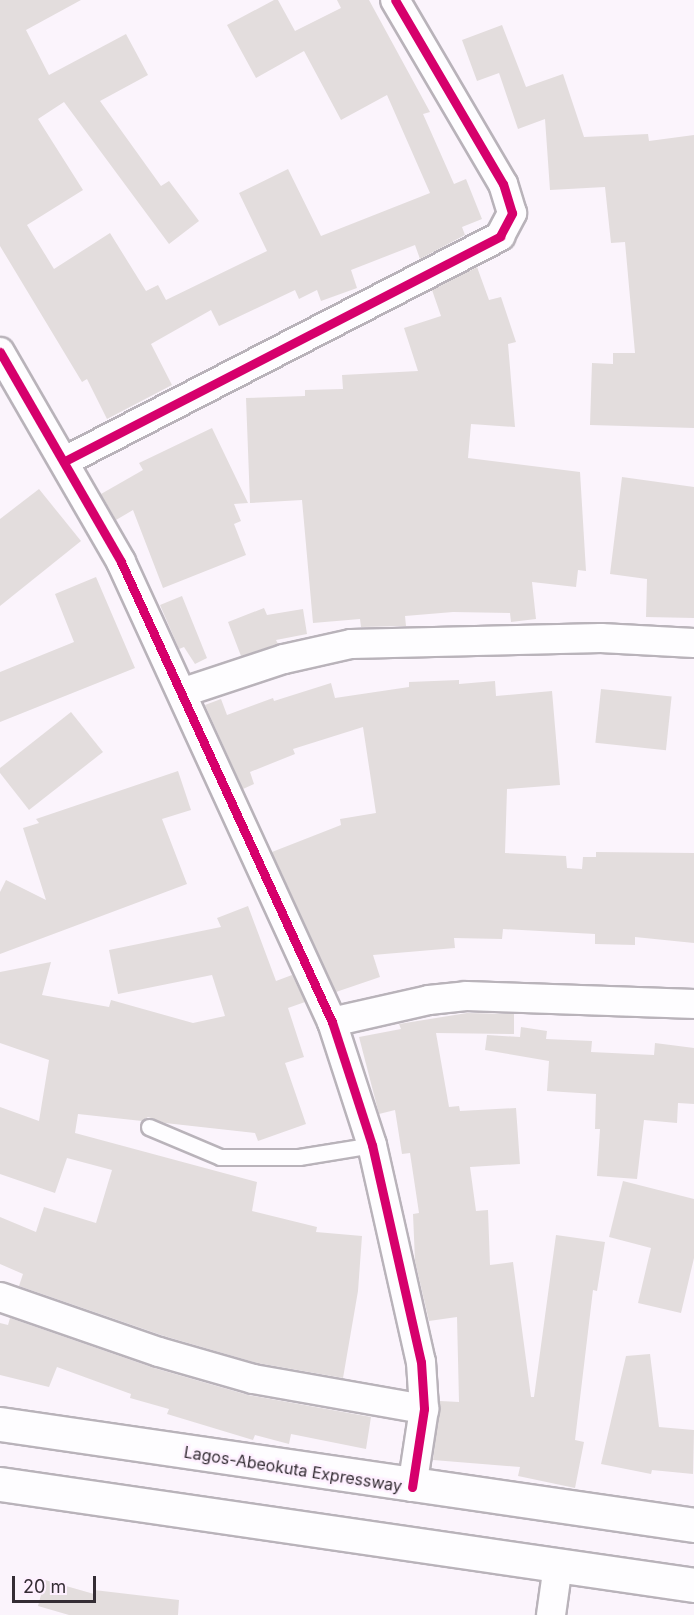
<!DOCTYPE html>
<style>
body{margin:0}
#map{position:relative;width:694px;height:1615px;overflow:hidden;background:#fbf4fc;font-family:Inter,sans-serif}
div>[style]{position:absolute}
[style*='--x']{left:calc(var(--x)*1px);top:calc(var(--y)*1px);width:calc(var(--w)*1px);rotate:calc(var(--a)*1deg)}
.building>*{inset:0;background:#e3dddd;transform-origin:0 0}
.roads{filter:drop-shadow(2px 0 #b9b3ba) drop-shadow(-2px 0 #b9b3ba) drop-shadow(0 2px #b9b3ba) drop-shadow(0 -2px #b9b3ba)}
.lane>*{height:15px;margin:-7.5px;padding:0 7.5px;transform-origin:7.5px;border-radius:7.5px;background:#fefdff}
.street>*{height:28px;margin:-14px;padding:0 14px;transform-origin:14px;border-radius:14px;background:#fefdff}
.highway>*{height:33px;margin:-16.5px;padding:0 16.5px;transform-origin:16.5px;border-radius:16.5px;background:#fefdff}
.cycleway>*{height:9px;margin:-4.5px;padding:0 4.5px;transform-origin:4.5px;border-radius:4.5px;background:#d6006c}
span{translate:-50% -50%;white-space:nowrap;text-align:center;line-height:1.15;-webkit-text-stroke:5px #fef0ff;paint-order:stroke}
.street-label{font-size:16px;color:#342d34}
.scale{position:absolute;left:12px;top:1576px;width:84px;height:27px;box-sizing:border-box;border:3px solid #342d34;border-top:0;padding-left:8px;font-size:18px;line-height:21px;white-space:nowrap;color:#342d34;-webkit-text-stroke:4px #fef0ff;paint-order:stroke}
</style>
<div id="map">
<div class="building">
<i style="clip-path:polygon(0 0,81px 0,26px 30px,49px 75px,126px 34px,148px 75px,100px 101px,161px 186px,169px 181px,199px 221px,169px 244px,64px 102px,38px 119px,83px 190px,27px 225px,54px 269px,110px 233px,146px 291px,158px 285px,166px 300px,267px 251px,239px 193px,288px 169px,321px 236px,430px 193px,387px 95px,341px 120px,304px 51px,256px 78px,227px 25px,274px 0,278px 0,295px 31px,341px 8px,337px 0,369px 0,430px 112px,423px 114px,454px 184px,466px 179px,482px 219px,462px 227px,465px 235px,420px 259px,415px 245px,351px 270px,357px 288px,321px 301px,317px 290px,299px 299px,295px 290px,219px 326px,211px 310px,151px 344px,172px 385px,107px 419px,87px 379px,82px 382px,0 246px)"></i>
<i style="clip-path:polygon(502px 25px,526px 87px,563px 74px,584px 137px,648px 134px,649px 141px,694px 135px,694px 428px,590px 425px,592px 363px,613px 364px,613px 353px,635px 353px,625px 242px,611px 243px,605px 187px,550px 190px,545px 119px,518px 129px,499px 73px,477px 81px,462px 40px)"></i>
<i style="clip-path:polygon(477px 267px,489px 300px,501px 297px,516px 342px,508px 344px,515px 427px,471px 424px,468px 458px,580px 472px,586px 571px,578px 570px,576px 587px,532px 582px,536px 619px,511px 622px,510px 613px,453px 612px,405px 616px,406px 626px,361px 627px,360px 619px,313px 623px,302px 500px,250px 503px,246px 398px,305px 396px,305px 390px,343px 389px,342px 375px,418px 371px,404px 328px,441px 316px,432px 290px)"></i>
<i style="clip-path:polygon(212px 428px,248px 503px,234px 504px,241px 521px,234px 524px,246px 555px,163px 588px,133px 510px,116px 520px,101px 494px,143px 470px,139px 463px)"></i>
<i style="clip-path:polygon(622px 477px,694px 487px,694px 618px,646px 617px,647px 579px,610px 574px)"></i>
<i style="clip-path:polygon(39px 489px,81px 541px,0 606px,0 519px)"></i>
<i style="clip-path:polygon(96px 577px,135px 668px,0 722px,0 672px,74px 642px,55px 594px)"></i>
<i style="clip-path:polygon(182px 596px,207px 658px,195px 664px,184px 647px,179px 649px,160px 605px)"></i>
<i style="clip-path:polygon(264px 608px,267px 615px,303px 609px,307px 634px,276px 640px,278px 644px,241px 656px,228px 622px)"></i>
<i style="clip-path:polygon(459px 680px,459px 684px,495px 681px,496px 696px,552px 691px,560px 785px,507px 789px,505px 853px,566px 856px,567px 868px,582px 869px,583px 857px,596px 857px,596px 852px,694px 853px,694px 943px,635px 937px,635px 945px,595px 944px,595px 934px,503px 929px,502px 939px,454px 938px,455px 948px,373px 955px,380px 977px,336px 992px,272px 852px,341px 825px,340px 819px,376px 813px,363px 727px,293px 749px,295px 754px,250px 772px,254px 784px,243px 789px,205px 705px,221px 699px,227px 715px,273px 698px,274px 701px,331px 683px,335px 698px,409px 687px,409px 682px)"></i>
<i style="left:601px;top:689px;width:71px;height:54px;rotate:6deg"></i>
<i style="clip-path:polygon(71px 712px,103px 752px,29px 810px,0 773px,0 768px)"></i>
<i style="clip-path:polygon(178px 771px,191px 810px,162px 819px,187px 884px,0 954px,0 892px,6px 880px,46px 900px,23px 828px,39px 823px,36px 819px)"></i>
<i style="clip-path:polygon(248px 906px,276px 981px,292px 975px,305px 1002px,288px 1008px,304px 1057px,285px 1063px,306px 1124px,258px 1141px,255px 1133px,165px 1123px,148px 1117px,142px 1121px,78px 1114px,75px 1133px,257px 1182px,252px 1211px,317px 1227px,316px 1232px,362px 1236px,358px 1291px,343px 1378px,257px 1363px,164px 1336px,19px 1286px,23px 1274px,0 1264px,0 1217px,36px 1232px,44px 1207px,96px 1223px,112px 1170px,67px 1158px,55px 1193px,0 1174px,0 1107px,39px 1121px,49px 1060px,0 1043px,0 972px,51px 962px,42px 995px,109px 1007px,111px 1000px,193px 1023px,225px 1016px,212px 975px,118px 994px,109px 950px,221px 927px,217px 918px)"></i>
<i style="clip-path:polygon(467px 1013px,514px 1014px,514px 1034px,436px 1033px,449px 1107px,459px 1106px,460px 1111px,516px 1108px,520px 1164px,470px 1167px,476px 1211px,488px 1210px,490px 1265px,513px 1262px,531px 1397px,534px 1397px,556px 1235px,605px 1242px,597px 1291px,593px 1290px,575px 1440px,584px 1442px,575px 1488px,518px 1476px,520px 1467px,433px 1460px,440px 1401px,459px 1402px,457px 1317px,429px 1321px,415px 1261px,413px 1214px,419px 1213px,410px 1153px,402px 1154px,395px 1110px,379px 1114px,359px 1037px,401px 1029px,399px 1024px)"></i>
<i style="clip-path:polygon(521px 1027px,547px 1031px,546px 1039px,592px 1041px,591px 1052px,654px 1055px,655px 1043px,694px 1048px,694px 1104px,678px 1103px,677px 1123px,644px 1120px,637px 1179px,597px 1176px,600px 1129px,595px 1129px,596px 1094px,547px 1091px,549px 1061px,485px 1050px,487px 1035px,520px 1037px)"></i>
<i style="clip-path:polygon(623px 1181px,694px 1199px,694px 1258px,681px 1313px,638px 1303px,651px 1248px,609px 1237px)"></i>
<i style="clip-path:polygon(10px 1318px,154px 1368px,248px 1395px,371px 1417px,366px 1449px,291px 1434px,289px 1444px,255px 1435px,253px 1440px,167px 1414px,169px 1409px,130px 1398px,131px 1394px,57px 1367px,49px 1387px,0 1375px,0 1323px,8px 1325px)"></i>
<i style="clip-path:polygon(650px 1354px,659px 1427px,694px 1430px,693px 1474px,652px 1470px,651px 1474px,601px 1464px,626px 1356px)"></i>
<i style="clip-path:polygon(45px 1580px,94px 1594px,94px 1590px,179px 1600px,178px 1615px,69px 1615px,38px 1606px)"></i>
</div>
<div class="roads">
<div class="lane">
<i style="--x:149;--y:1127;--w:77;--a:22.9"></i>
<i style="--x:220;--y:1157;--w:79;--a:0"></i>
<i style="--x:299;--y:1157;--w:74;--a:-9.3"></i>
</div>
<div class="street">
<i style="--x:0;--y:352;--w:242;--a:60"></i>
<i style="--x:121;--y:562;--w:506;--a:65.36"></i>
<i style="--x:332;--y:1022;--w:129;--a:72"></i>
<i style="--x:372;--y:1145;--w:222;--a:77.3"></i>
<i style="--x:421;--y:1362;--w:47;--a:86.3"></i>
<i style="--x:424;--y:1409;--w:79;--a:98.7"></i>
<i style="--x:65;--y:461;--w:490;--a:-27.3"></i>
<i style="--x:500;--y:236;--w:26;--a:-62"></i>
<i style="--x:512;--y:213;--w:30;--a:-107"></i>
<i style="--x:503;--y:184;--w:213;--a:-120.4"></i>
<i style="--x:184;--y:692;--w:105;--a:-18.3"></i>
<i style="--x:284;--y:659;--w:69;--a:-12.6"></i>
<i style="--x:351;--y:644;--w:250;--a:-1.4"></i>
<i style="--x:601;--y:638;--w:93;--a:3.1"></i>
<i style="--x:332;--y:1022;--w:99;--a:-12.8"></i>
<i style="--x:429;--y:1000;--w:37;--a:-6"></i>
<i style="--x:466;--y:996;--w:228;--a:2"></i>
<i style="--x:0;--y:1297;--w:168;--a:19.1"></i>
<i style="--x:159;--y:1352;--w:98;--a:16"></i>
<i style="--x:253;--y:1379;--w:174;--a:10"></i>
<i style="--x:551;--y:1615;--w:50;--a:-82"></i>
</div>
<div class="highway">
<i style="--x:0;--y:1424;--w:701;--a:8.28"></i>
<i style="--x:0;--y:1484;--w:701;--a:8.28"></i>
</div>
</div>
<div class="cycleway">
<i style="--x:0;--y:352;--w:242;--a:60"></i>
<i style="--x:121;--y:562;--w:506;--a:65.36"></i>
<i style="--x:332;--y:1022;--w:129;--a:72"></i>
<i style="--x:372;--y:1145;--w:222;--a:77.3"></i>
<i style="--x:421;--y:1362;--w:47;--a:86.3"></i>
<i style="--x:424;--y:1409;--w:79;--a:98.7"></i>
<i style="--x:65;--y:461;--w:490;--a:-27.3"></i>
<i style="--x:500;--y:236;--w:26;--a:-62"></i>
<i style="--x:512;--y:213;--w:30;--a:-107"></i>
<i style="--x:503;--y:184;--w:213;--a:-120.4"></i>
</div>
<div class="street-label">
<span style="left:293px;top:1469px;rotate:9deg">Lagos-Abeokuta Expressway</span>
</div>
<div class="scale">20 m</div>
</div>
